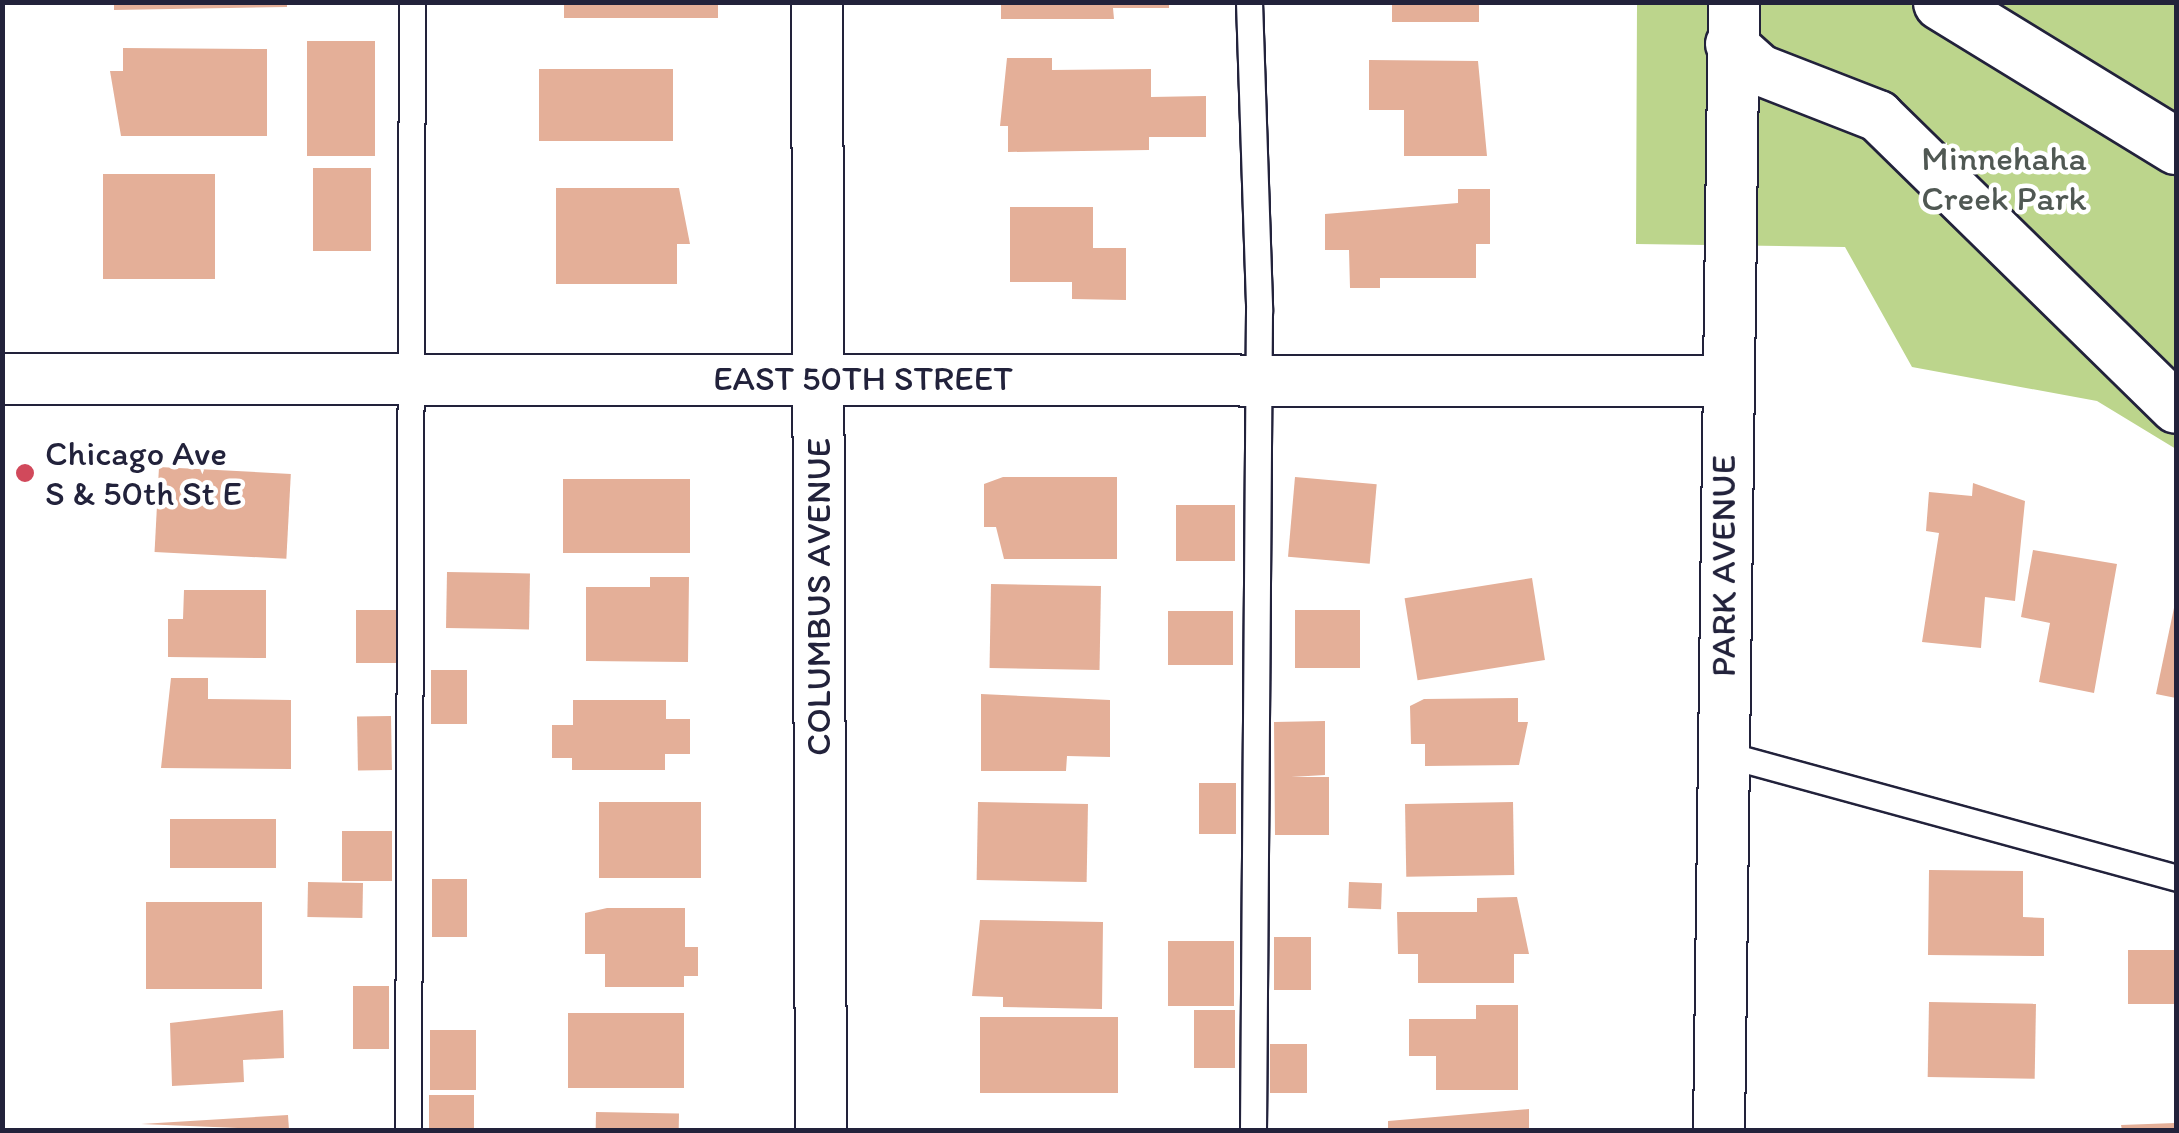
<!DOCTYPE html>
<style>
body{margin:0}
#map{position:relative;width:2179px;height:1133px;overflow:hidden;background:#fff;font-family:Itim,sans-serif}
div>[style]{position:absolute}
[style*='--x']{left:calc(var(--x)*1px);top:calc(var(--y)*1px);width:calc(var(--w)*1px);rotate:calc(var(--a)*1deg)}
.green>*{inset:0;background:#bcd58c}
.building>*{inset:0;background:#e4af98;transform-origin:0 0}
.roads{filter:drop-shadow(2px 0 #22223b) drop-shadow(-2px 0 #22223b) drop-shadow(0 2px #22223b) drop-shadow(0 -2px #22223b)}
.service>*{height:25px;margin:-12.5px;padding:0 12.5px;transform-origin:12.5px;border-radius:12.5px;background:#fff}
.minor>*{height:50px;margin:-25px;padding:0 25px;transform-origin:25px;border-radius:25px;background:#fff}
.tertiary>*{height:55px;margin:-27.5px;padding:0 27.5px;transform-origin:27.5px;border-radius:27.5px;background:#fff}
.dots>*{width:28px;height:28px;translate:-50% -50%;box-sizing:border-box;border:5px solid #fff;border-radius:50%}
span{translate:-50% -50%;white-space:nowrap;text-align:center;line-height:1.15;-webkit-text-stroke:9px #fff;paint-order:stroke}
.park-label{font-size:35px;color:#505853}
.street-label{font-size:35px;color:#22223b}
.poi-label{font-size:35px;color:#22223b}
.left{translate:0 -50%;text-align:left}
.frame{position:absolute;inset:0;border:5px solid #22223b;pointer-events:none}
</style>
<div id="map">
<div class="green">
<i style="clip-path:polygon(1637px 3px,2176px 3px,2176px 449px,2097px 401px,1912px 367px,1845px 247px,1636px 244px)"></i>
</div>
<div class="building">
<i style="clip-path:polygon(114px 2px,287px 2px,287px 7px,114px 10px)"></i>
<i style="left:564px;top:2px;width:154px;height:16px"></i>
<i style="clip-path:polygon(1001px 2px,1169px 2px,1169px 8px,1113px 8px,1114px 19px,1001px 19px)"></i>
<i style="left:1392px;top:2px;width:87px;height:20px"></i>
<i style="left:375px;top:41px;width:115px;height:68px;rotate:90deg"></i>
<i style="clip-path:polygon(123px 48px,267px 49px,267px 136px,121px 136px,110px 71px,123px 71px)"></i>
<i style="clip-path:polygon(1007px 58px,1052px 58px,1052px 70px,1151px 69px,1151px 97px,1206px 96px,1206px 137px,1149px 137px,1149px 150px,1008px 152px,1008px 126px,1000px 126px)"></i>
<i style="clip-path:polygon(1369px 60px,1478px 61px,1487px 156px,1404px 156px,1404px 110px,1369px 110px)"></i>
<i style="left:539px;top:69px;width:134px;height:72px"></i>
<i style="left:313px;top:168px;width:58px;height:83px"></i>
<i style="left:103px;top:174px;width:112px;height:105px"></i>
<i style="clip-path:polygon(556px 188px,679px 188px,690px 244px,677px 244px,677px 284px,556px 284px)"></i>
<i style="clip-path:polygon(1458px 189px,1490px 189px,1490px 244px,1476px 244px,1476px 278px,1380px 278px,1380px 288px,1350px 288px,1349px 250px,1325px 250px,1325px 214px,1458px 203px)"></i>
<i style="clip-path:polygon(1010px 207px,1093px 207px,1093px 248px,1126px 248px,1126px 300px,1072px 299px,1072px 282px,1010px 282px)"></i>
<i style="left:159px;top:467px;width:132px;height:85px;rotate:3deg"></i>
<i style="clip-path:polygon(1003px 477px,1117px 477px,1117px 559px,1004px 559px,996px 527px,984px 527px,984px 484px)"></i>
<i style="left:1295px;top:477px;width:82px;height:80px;rotate:5deg"></i>
<i style="left:563px;top:479px;width:127px;height:74px"></i>
<i style="clip-path:polygon(1973px 483px,2025px 501px,2015px 601px,1985px 597px,1981px 648px,1922px 642px,1939px 533px,1926px 531px,1929px 492px,1972px 496px)"></i>
<i style="left:1176px;top:505px;width:59px;height:56px"></i>
<i style="clip-path:polygon(2033px 550px,2117px 564px,2094px 693px,2039px 682px,2050px 623px,2021px 617px)"></i>
<i style="left:447px;top:572px;width:83px;height:56px;rotate:1deg"></i>
<i style="clip-path:polygon(650px 577px,689px 577px,688px 662px,586px 661px,586px 587px,650px 587px)"></i>
<i style="left:1532px;top:578px;width:83px;height:129px;rotate:81deg"></i>
<i style="left:991px;top:584px;width:110px;height:84px;rotate:1deg"></i>
<i style="clip-path:polygon(184px 590px,266px 590px,266px 658px,168px 657px,168px 619px,183px 619px)"></i>
<i style="clip-path:polygon(2175px 603px,2176px 603px,2176px 698px,2156px 694px)"></i>
<i style="left:356px;top:610px;width:40px;height:53px"></i>
<i style="left:1295px;top:610px;width:65px;height:58px"></i>
<i style="left:1168px;top:611px;width:65px;height:54px"></i>
<i style="left:431px;top:670px;width:36px;height:54px"></i>
<i style="clip-path:polygon(171px 678px,208px 678px,208px 699px,291px 700px,291px 769px,161px 768px)"></i>
<i style="clip-path:polygon(981px 694px,1110px 700px,1110px 757px,1067px 756px,1066px 771px,981px 771px)"></i>
<i style="clip-path:polygon(1518px 698px,1518px 722px,1528px 722px,1519px 765px,1425px 766px,1425px 744px,1411px 744px,1410px 706px,1424px 699px)"></i>
<i style="clip-path:polygon(573px 700px,666px 700px,666px 719px,690px 719px,690px 754px,665px 754px,665px 770px,572px 770px,572px 758px,552px 758px,552px 725px,573px 725px)"></i>
<i style="left:391px;top:716px;width:54px;height:34px;rotate:89deg"></i>
<i style="clip-path:polygon(1325px 721px,1325px 775px,1291px 777px,1329px 777px,1329px 835px,1275px 835px,1274px 722px)"></i>
<i style="left:1199px;top:783px;width:37px;height:51px"></i>
<i style="left:599px;top:802px;width:102px;height:76px"></i>
<i style="left:978px;top:802px;width:110px;height:78px;rotate:1deg"></i>
<i style="left:1513px;top:802px;width:73px;height:108px;rotate:89deg"></i>
<i style="left:276px;top:819px;width:49px;height:106px;rotate:90deg"></i>
<i style="left:342px;top:831px;width:50px;height:50px"></i>
<i style="clip-path:polygon(1929px 870px,2023px 871px,2023px 917px,2044px 918px,2044px 956px,1928px 955px)"></i>
<i style="left:432px;top:879px;width:35px;height:58px"></i>
<i style="left:308px;top:882px;width:55px;height:35px;rotate:1deg"></i>
<i style="left:1349px;top:882px;width:33px;height:26px;rotate:2deg"></i>
<i style="clip-path:polygon(1517px 897px,1529px 954px,1514px 954px,1514px 983px,1418px 983px,1418px 954px,1398px 954px,1397px 912px,1477px 912px,1477px 898px)"></i>
<i style="left:146px;top:902px;width:116px;height:87px"></i>
<i style="clip-path:polygon(607px 908px,685px 908px,685px 947px,698px 947px,698px 976px,684px 976px,684px 987px,605px 987px,605px 954px,585px 954px,585px 913px)"></i>
<i style="clip-path:polygon(980px 920px,1103px 922px,1102px 1009px,1003px 1007px,1003px 997px,972px 996px)"></i>
<i style="left:1274px;top:937px;width:37px;height:53px"></i>
<i style="left:1168px;top:941px;width:66px;height:65px"></i>
<i style="left:2128px;top:950px;width:47px;height:54px"></i>
<i style="left:353px;top:986px;width:36px;height:63px"></i>
<i style="left:1929px;top:1002px;width:107px;height:75px;rotate:1deg"></i>
<i style="clip-path:polygon(1476px 1005px,1518px 1005px,1518px 1090px,1436px 1090px,1436px 1056px,1409px 1056px,1409px 1019px,1476px 1019px)"></i>
<i style="clip-path:polygon(283px 1010px,284px 1058px,243px 1060px,244px 1082px,172px 1086px,170px 1023px)"></i>
<i style="left:1194px;top:1010px;width:41px;height:58px"></i>
<i style="left:568px;top:1013px;width:116px;height:75px"></i>
<i style="left:980px;top:1017px;width:138px;height:76px"></i>
<i style="left:430px;top:1030px;width:46px;height:60px"></i>
<i style="left:1270px;top:1044px;width:37px;height:49px"></i>
<i style="left:429px;top:1095px;width:45px;height:35px"></i>
<i style="clip-path:polygon(1529px 1109px,1529px 1130px,1388px 1130px,1388px 1121px)"></i>
<i style="left:596px;top:1112px;width:83px;height:18px;rotate:1deg"></i>
<i style="clip-path:polygon(288px 1115px,289px 1130px,141px 1124px)"></i>
<i style="clip-path:polygon(2175px 1123px,2176px 1130px,2122px 1130px,2121px 1125px)"></i>
</div>
<div class="roads">
<div class="service">
<i style="--x:1249;--y:2;--w:309;--a:88.1"></i>
<i style="--x:1259;--y:311;--w:819;--a:90.42"></i>
<i style="--x:1724;--y:754;--w:469;--a:15.3"></i>
<i style="--x:408;--y:1130;--w:1128;--a:-89.8"></i>
</div>
<div class="minor">
<i style="--x:817;--y:2;--w:1128;--a:89.8"></i>
<i style="--x:1731;--y:44;--w:39;--a:42"></i>
<i style="--x:1760;--y:70;--w:127;--a:21.3"></i>
<i style="--x:1878;--y:116;--w:417;--a:44.4"></i>
<i style="--x:2;--y:379;--w:1721;--a:0.07"></i>
<i style="--x:1719;--y:1130;--w:1128;--a:-89.24"></i>
</div>
<div class="tertiary">
<i style="--x:1941;--y:2;--w:276;--a:31.5"></i>
</div>
</div>
<div class="dots">
<i style="left:25px;top:473px;background:#d1495b"></i>
</div>
<div class="park-label">
<span style="left:2004px;top:178px">Minnehaha<br>Creek Park</span>
</div>
<div class="street-label">
<span style="left:863px;top:378px">EAST 50TH STREET</span>
<span style="left:1723px;top:566px;rotate:-90deg">PARK AVENUE</span>
<span style="left:818px;top:597px;rotate:-90deg">COLUMBUS AVENUE</span>
</div>
<div class="poi-label">
<span class="left" style="left:45px;top:473px">Chicago Ave<br>S &amp; 50th St E</span>
</div>
<div class="frame"></div>
</div>
